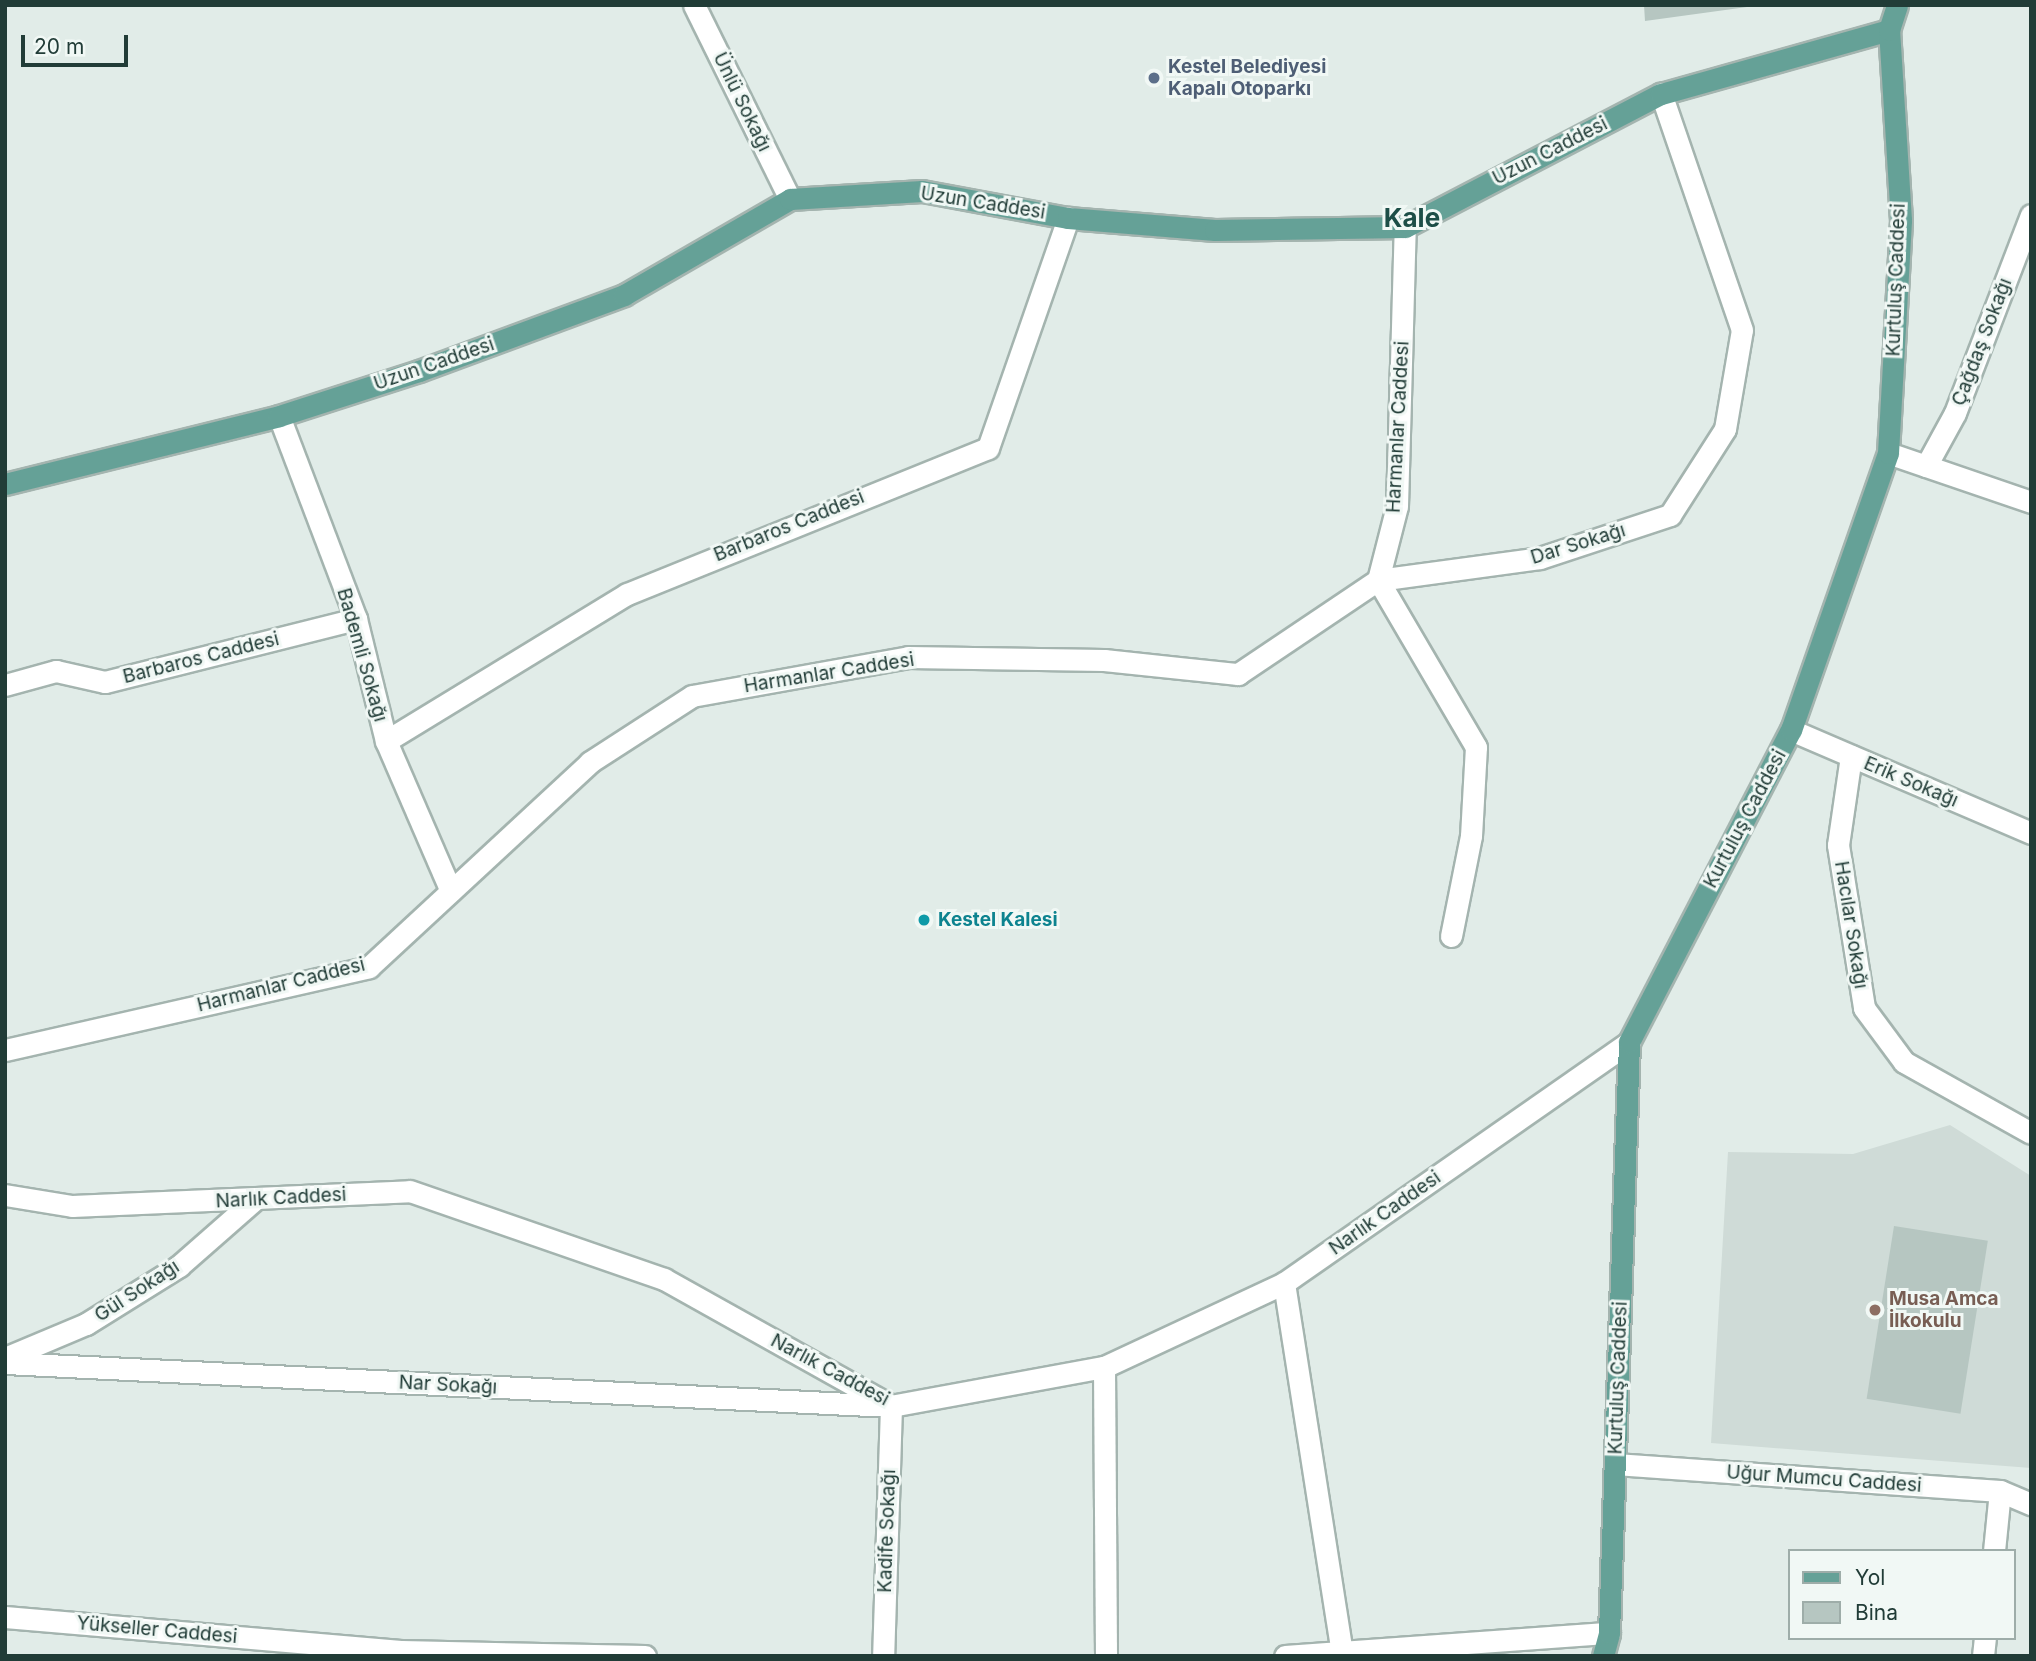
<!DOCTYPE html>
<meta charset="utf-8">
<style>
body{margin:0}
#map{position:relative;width:2036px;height:1661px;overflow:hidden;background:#e1ece8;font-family:Inter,sans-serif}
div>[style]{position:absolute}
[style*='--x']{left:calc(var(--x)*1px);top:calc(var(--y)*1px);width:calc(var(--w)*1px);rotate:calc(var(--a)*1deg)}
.built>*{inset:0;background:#cfdbd7}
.building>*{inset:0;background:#b6c6c1;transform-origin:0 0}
.roads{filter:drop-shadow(2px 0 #a4b4af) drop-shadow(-2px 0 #a4b4af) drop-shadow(0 2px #a4b4af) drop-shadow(0 -2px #a4b4af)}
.minor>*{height:21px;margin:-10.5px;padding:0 10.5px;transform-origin:10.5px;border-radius:10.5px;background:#fff}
.major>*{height:21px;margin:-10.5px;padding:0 10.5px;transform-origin:10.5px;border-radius:10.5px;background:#65a197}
.dots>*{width:19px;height:19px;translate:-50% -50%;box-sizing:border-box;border:4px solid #f1f8f5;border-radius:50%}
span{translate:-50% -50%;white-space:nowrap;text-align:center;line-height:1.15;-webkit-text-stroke:6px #f1f8f5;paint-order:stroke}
.service-label{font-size:19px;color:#4e5e75;font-weight:700}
.left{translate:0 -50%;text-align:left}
.street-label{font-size:19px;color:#213c37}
.culture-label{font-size:19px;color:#0d838f;font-weight:700}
.education-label{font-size:19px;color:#785e54;font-weight:700}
.district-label{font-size:26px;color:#1d4e47;font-weight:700}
.frame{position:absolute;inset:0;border:7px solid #213c37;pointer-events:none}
.legend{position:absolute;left:1788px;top:1549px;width:228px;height:91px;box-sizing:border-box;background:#f1f8f5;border:2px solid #9eada9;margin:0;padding:9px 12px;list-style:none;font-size:21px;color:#213c37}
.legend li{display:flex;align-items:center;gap:14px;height:35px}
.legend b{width:35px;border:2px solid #9eada9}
.scale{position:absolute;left:21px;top:35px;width:107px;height:32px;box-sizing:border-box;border:4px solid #213c37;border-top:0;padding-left:9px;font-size:21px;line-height:24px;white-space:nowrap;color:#213c37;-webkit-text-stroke:5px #f1f8f5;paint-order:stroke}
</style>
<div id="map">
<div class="built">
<i style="clip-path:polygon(1950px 1125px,2031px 1176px,2031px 1468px,1711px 1443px,1728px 1152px,1853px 1154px)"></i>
</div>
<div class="building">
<i style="clip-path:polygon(1644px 5px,1747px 5px,1747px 7px,1645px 21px)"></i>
<i style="left:1894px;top:1226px;width:95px;height:175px;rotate:9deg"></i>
</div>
<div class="roads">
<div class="minor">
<i style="--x:694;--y:5;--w:216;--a:63.7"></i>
<i style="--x:279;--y:416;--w:217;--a:69.2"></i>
<i style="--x:356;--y:619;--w:126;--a:76.2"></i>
<i style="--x:386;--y:741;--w:163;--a:66.6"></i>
<i style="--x:1888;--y:453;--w:151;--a:18.9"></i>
<i style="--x:1926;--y:466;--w:60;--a:-61.3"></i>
<i style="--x:1955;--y:413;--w:212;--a:-69"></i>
<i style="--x:5;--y:685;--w:53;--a:-15.4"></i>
<i style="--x:56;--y:671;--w:50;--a:12.7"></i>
<i style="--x:105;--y:682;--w:259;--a:-14.1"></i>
<i style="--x:1791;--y:730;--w:261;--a:23.2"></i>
<i style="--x:386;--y:741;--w:282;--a:-31.4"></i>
<i style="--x:627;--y:594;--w:389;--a:-22"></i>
<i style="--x:988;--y:448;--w:244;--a:-70.8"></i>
<i style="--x:1851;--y:756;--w:90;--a:98.3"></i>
<i style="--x:1838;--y:845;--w:165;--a:80.9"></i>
<i style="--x:1864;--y:1008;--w:67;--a:53.5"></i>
<i style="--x:1904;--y:1062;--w:145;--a:29.2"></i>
<i style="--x:1451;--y:936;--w:102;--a:-78.7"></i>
<i style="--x:1471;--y:836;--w:89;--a:-86.8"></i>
<i style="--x:1476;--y:747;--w:194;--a:-120.4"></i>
<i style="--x:1378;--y:580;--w:163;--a:-7.7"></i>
<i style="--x:1540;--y:558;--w:137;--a:-18.3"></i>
<i style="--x:1670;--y:515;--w:102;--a:-57.4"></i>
<i style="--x:1725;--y:429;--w:100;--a:-80.3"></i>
<i style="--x:1742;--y:330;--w:250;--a:-108.9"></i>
<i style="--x:5;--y:1050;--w:373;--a:-12.8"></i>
<i style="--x:369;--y:967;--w:301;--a:-42.8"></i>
<i style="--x:590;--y:762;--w:121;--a:-32.9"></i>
<i style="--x:692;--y:696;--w:219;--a:-10.2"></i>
<i style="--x:908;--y:657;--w:196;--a:0.9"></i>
<i style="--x:1104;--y:660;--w:135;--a:6"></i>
<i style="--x:1238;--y:674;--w:169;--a:-33.9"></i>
<i style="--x:1378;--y:580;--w:76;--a:-75.6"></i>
<i style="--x:1397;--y:506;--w:279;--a:-88.4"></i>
<i style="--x:5;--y:1195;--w:68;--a:9.3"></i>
<i style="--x:72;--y:1206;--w:338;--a:-2.5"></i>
<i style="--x:410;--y:1191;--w:269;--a:19.1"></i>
<i style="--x:664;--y:1279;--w:260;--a:29.2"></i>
<i style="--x:891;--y:1406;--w:217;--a:-10.4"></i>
<i style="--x:1104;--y:1367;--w:199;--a:-25"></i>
<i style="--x:1284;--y:1283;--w:421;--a:-34.9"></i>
<i style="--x:1284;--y:1283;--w:375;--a:81.1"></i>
<i style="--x:5;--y:1358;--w:88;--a:-22.8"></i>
<i style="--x:86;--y:1324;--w:110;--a:-31.9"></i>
<i style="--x:179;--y:1266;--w:100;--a:-41.3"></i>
<i style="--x:5;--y:1363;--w:887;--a:2.78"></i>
<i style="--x:891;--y:1406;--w:250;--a:91.8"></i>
<i style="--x:1104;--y:1367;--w:289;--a:89.6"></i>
<i style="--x:1615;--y:1464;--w:386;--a:4"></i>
<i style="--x:2000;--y:1491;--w:34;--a:23"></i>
<i style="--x:1994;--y:1551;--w:60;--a:-84.3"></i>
<i style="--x:5;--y:1617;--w:397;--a:4.9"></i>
<i style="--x:401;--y:1651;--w:244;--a:1.2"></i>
<i style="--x:1285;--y:1656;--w:325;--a:-4.1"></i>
<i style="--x:1983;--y:1656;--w:18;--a:-84"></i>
</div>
<div class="major">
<i style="--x:5;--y:484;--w:282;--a:-13.9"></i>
<i style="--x:279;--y:416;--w:147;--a:-17.8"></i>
<i style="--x:419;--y:371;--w:219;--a:-20.3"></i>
<i style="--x:624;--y:295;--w:192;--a:-30"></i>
<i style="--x:790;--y:199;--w:132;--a:-3.5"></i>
<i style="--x:922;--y:191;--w:148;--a:10.5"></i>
<i style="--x:1068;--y:218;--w:147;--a:4.7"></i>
<i style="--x:1215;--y:230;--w:190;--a:-0.9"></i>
<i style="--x:1405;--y:227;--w:288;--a:-27.5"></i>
<i style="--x:1661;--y:94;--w:237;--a:-15.7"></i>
<i style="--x:1603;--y:1656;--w:24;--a:-75"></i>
<i style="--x:1609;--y:1633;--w:591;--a:-88.06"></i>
<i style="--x:1629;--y:1042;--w:352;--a:-62.6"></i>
<i style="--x:1791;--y:730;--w:293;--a:-70.7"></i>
<i style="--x:1888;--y:453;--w:233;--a:-86.8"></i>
<i style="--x:1901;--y:220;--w:190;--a:-93.6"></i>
<i style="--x:1889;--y:30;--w:26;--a:-72"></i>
</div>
</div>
<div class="dots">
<i style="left:1154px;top:78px;background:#5c6f8a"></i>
<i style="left:924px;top:920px;background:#0f9aa8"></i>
<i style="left:1875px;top:1310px;background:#8d6e63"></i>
</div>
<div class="service-label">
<span class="left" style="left:1168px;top:78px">Kestel Belediyesi<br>Kapalı Otoparkı</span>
</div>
<div class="street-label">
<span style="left:742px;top:102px;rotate:64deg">Ünlü Sokağı</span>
<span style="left:1550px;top:151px;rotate:-27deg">Uzun Caddesi</span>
<span style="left:983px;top:203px;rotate:9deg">Uzun Caddesi</span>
<span style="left:1896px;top:280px;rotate:-88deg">Kurtuluş Caddesi</span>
<span style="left:1982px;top:342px;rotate:-69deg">Çağdaş Sokağı</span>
<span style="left:434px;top:364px;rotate:-19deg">Uzun Caddesi</span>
<span style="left:1398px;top:427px;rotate:-87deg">Harmanlar Caddesi</span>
<span style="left:789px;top:526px;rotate:-22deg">Barbaros Caddesi</span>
<span style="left:1578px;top:544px;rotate:-17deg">Dar Sokağı</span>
<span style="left:362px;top:655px;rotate:74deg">Bademli Sokağı</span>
<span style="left:201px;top:658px;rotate:-14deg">Barbaros Caddesi</span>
<span style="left:829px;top:673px;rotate:-9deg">Harmanlar Caddesi</span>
<span style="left:1911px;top:782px;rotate:23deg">Erik Sokağı</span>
<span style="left:1745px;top:819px;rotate:-62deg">Kurtuluş Caddesi</span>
<span style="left:1851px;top:925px;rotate:81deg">Hacılar Sokağı</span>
<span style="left:281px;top:985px;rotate:-14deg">Harmanlar Caddesi</span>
<span style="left:281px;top:1198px;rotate:-3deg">Narlık Caddesi</span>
<span style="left:1385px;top:1213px;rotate:-35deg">Narlık Caddesi</span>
<span style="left:137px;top:1291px;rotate:-33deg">Gül Sokağı</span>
<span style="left:830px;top:1370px;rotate:28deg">Narlık Caddesi</span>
<span style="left:1618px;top:1378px;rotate:-88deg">Kurtuluş Caddesi</span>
<span style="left:448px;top:1385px;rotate:3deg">Nar Sokağı</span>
<span style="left:1824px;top:1479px;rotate:4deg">Uğur Mumcu Caddesi</span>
<span style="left:887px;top:1531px;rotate:-88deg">Kadife Sokağı</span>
<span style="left:157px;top:1630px;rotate:5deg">Yükseller Caddesi</span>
</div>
<div class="culture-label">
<span class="left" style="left:938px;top:920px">Kestel Kalesi</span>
</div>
<div class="education-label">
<span class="left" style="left:1889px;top:1310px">Musa Amca<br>İlkokulu</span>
</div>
<div class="district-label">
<span style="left:1412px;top:218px">Kale</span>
</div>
<div class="frame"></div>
<ul class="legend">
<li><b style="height:9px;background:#65a197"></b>Yol</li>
<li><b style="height:19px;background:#b6c6c1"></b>Bina</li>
</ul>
<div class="scale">20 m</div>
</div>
